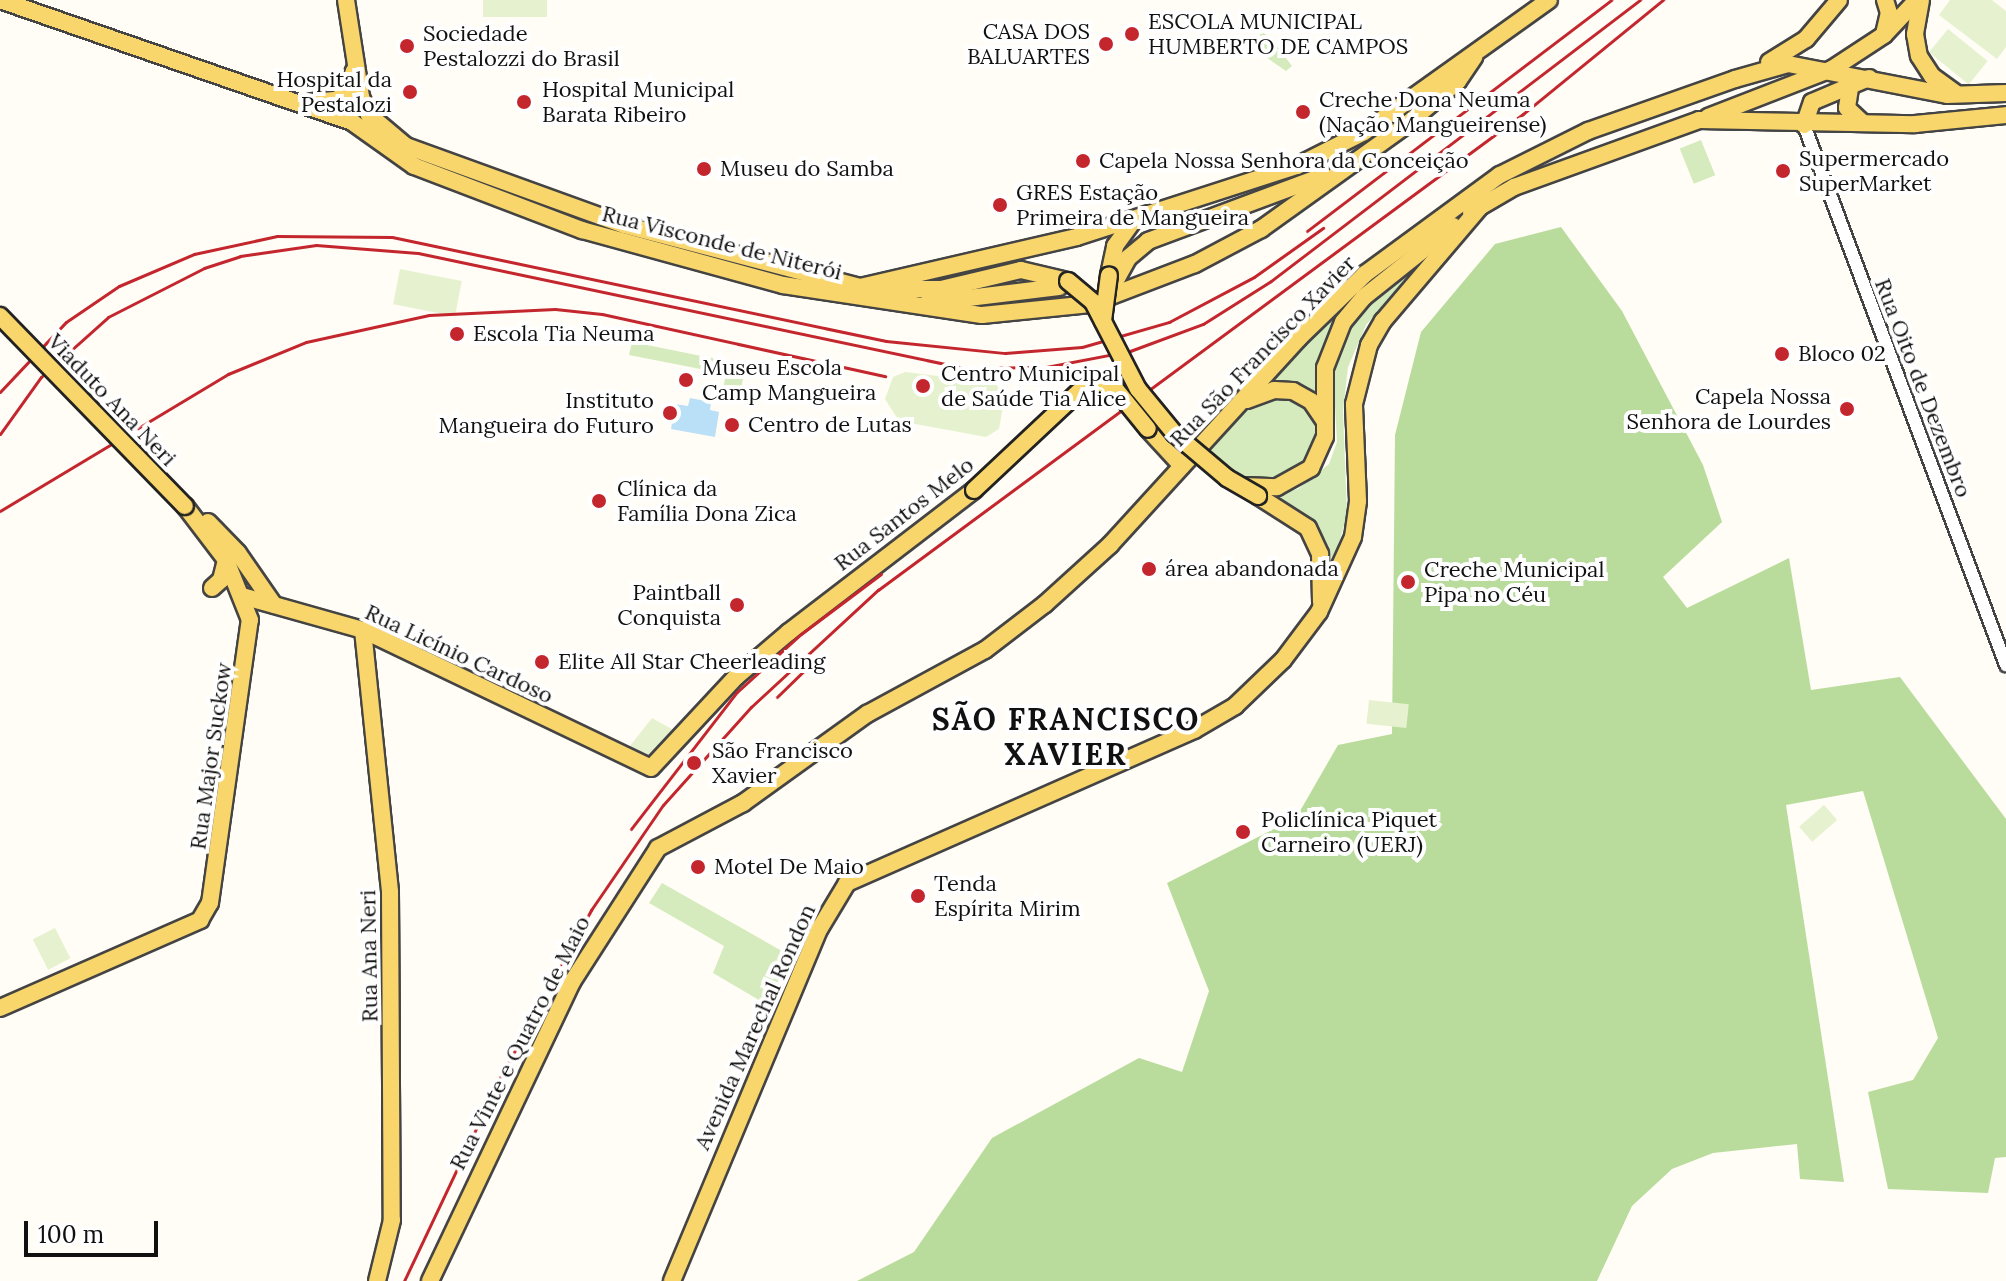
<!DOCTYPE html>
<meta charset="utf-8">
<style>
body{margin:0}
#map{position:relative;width:2006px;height:1281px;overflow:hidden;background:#fffdf5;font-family:Lora,serif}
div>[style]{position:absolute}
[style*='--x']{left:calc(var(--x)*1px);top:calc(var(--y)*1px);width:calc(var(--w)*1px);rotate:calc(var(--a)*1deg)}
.green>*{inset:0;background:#d5ebbd;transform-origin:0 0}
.forest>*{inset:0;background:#b9dc9c}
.pitch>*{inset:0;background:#e6f2cf;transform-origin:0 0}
.water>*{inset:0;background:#b9e0f7}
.roads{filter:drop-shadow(2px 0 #444) drop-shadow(-2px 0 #444) drop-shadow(0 2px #444) drop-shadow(0 -2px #444)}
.minor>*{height:12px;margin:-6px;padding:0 6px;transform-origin:6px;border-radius:6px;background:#fff}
.major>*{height:16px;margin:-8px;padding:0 8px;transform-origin:8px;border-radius:8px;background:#f9d66b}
.rail>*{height:3px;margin:-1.5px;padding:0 1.5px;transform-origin:1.5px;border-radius:1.5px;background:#c4262e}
.bridges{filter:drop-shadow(2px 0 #222) drop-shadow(-2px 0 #222) drop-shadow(0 2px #222) drop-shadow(0 -2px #222)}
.major-bridge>*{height:16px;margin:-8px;padding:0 8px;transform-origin:8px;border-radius:8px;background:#f9d66b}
.dots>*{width:22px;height:22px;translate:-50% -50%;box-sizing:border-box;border:4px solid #fff;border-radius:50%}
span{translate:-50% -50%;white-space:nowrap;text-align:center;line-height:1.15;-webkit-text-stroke:8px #fff;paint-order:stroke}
.poi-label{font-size:22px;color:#111}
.left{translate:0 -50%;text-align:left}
.right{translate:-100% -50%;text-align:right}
.street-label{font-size:22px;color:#111}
.district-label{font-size:30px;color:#111;font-weight:700;letter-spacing:2px}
.scale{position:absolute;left:24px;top:1221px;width:134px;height:36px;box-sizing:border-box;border:4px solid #111;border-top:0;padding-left:10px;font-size:24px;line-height:28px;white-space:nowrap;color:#111;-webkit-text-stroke:6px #fff;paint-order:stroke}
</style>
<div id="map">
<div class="green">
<i style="clip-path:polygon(1263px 33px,1269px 36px,1292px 66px,1286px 71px,1244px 42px)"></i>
<i style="left:1701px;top:140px;width:38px;height:23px;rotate:68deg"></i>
<i style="clip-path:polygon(1394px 263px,1357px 296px,1318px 401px,1295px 384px,1265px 386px,1341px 307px)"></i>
<i style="clip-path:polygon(1415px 267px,1366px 325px,1348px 367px,1343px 411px,1347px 515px,1330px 574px,1325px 547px,1302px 515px,1270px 496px,1298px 489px,1329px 464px,1337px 442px,1333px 370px,1345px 337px,1360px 312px)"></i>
<i style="clip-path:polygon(632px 342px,746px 365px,738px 402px,721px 398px,726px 374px,629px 355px)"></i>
<i style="clip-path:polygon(1276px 394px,1303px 402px,1319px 424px,1313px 458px,1279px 482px,1242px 482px,1204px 452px,1247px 409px)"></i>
<i style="clip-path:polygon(662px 883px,796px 959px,771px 1007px,713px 973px,724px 946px,649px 903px)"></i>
</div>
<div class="forest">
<i style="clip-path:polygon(1561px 227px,1622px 311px,1703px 465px,1722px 522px,1663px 577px,1687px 608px,1789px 558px,1811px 690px,1900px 677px,2006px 819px,2006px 1157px,1995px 1158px,1988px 1193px,1888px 1189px,1868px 1092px,1913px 1080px,1938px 1038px,1863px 791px,1786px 805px,1844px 1182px,1800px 1179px,1797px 1144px,1713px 1153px,1672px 1169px,1632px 1206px,1597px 1281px,857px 1281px,914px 1252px,992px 1138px,1139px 1058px,1182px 1072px,1209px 991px,1167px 883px,1296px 818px,1338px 745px,1392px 734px,1395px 435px,1421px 332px,1495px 244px)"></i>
</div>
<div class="pitch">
<i style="left:483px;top:0;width:64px;height:17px"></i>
<i style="clip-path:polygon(1950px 0,1992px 0,2006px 11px,2006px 47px,1997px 59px,1939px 15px)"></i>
<i style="left:1948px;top:29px;width:51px;height:30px;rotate:39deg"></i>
<i style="left:400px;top:269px;width:63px;height:36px;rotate:11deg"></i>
<i style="clip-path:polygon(905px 372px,996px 383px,1004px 401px,999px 429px,986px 437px,899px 421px,885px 399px,893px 377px)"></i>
<i style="left:1369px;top:700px;width:40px;height:24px;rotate:6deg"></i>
<i style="clip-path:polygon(652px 718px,677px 732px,652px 762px,626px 751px)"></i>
<i style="left:1824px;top:805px;width:20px;height:33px;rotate:49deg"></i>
<i style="left:55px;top:928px;width:34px;height:25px;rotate:63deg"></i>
</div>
<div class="water">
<i style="clip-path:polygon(690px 398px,711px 402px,710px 410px,719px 412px,715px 437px,671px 429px,675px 404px,688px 406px)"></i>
</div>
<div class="roads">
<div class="minor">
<i style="--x:1804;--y:125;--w:577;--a:69.49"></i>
</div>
<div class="major">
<i style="--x:0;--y:0;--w:373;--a:19.1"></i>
<i style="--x:352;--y:122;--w:76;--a:35.4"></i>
<i style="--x:414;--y:166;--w:180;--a:20.9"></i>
<i style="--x:582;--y:230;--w:208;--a:15.3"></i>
<i style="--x:783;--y:285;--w:201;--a:8.6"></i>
<i style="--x:982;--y:315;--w:109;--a:-5.8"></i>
<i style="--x:1090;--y:304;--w:112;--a:-20.9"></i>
<i style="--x:1195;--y:264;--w:75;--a:-27.9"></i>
<i style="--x:1261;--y:229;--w:178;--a:-35.6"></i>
<i style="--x:1406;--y:125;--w:68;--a:-40.2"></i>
<i style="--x:1458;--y:81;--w:29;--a:-56"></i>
<i style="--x:346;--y:0;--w:98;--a:81.2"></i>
<i style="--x:361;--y:97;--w:20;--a:66"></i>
<i style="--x:369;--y:115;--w:48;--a:40"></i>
<i style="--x:406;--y:146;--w:232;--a:19.9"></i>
<i style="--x:624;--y:225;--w:244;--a:14.7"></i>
<i style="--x:860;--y:287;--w:223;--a:-13"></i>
<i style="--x:1077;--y:237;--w:231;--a:-17.9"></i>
<i style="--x:1297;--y:166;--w:75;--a:-26.9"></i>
<i style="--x:1364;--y:132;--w:227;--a:-35.5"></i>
<i style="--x:1921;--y:0;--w:35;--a:100"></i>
<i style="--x:1915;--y:34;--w:22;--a:80"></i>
<i style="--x:1919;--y:56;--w:24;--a:57"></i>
<i style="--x:1932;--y:76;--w:29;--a:36"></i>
<i style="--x:1884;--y:34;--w:22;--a:-77"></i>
<i style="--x:1889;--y:13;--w:14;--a:-107"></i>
<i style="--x:1769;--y:62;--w:44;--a:-31.9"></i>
<i style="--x:1806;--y:39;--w:51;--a:-49.8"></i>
<i style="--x:1851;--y:82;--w:26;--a:99"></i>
<i style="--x:1847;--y:108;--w:22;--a:43"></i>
<i style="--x:312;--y:102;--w:25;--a:-5"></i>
<i style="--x:337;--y:100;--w:13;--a:-42"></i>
<i style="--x:347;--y:91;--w:21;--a:-71"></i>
<i style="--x:1708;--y:117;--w:133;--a:-21.2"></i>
<i style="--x:1832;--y:69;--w:62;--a:-33.2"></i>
<i style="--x:1884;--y:35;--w:48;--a:-46.7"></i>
<i style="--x:1804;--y:125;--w:24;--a:-71"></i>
<i style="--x:1812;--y:102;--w:62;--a:-22.8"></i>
<i style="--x:1471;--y:212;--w:50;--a:-30.2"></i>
<i style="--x:1514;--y:187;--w:197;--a:-19.9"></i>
<i style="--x:1699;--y:120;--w:216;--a:1.1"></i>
<i style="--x:1915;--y:124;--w:91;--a:-5.6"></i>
<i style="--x:1109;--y:275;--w:30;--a:-78"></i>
<i style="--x:1115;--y:246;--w:31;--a:-54"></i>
<i style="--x:1116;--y:280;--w:25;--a:-61"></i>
<i style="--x:1128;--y:258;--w:26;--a:-40"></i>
<i style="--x:1148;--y:241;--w:187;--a:-20.4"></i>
<i style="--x:877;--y:289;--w:64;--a:0"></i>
<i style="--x:941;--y:289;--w:82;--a:-13.4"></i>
<i style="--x:1021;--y:270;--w:48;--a:13.2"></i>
<i style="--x:927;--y:303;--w:133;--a:-6.9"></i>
<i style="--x:1247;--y:400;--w:29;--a:-20"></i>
<i style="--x:1274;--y:390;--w:19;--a:3"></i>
<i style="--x:1293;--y:391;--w:21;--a:29"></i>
<i style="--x:1311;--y:401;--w:23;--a:56"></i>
<i style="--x:1148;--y:429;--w:50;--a:47.4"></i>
<i style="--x:1243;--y:486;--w:34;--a:2"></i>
<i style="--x:1277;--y:487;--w:39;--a:-29"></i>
<i style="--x:1311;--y:468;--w:34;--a:-66"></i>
<i style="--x:1325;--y:437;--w:69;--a:-90"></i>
<i style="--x:1325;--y:368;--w:49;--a:-68.6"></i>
<i style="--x:1343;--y:322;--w:33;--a:-50"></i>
<i style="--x:1364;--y:297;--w:114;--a:-38.6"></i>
<i style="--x:1258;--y:496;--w:59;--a:32.6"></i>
<i style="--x:1308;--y:528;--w:29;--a:65"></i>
<i style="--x:1320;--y:554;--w:48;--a:88.8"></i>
<i style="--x:208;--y:522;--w:43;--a:45.9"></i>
<i style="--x:238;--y:553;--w:63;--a:55.3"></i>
<i style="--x:212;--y:588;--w:12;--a:-42"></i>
<i style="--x:221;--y:580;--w:21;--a:-76"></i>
<i style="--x:242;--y:596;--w:126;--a:15.7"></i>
<i style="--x:363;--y:630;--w:319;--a:25.6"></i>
<i style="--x:651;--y:768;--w:125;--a:-47"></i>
<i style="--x:736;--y:677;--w:70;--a:-40.3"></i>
<i style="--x:789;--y:632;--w:233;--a:-37.5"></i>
<i style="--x:363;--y:630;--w:263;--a:84.1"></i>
<i style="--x:390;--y:892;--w:328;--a:89.7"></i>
<i style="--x:392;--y:1220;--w:63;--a:103.8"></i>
<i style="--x:0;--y:1008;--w:219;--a:-23.7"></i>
<i style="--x:200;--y:920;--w:20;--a:-60"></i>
<i style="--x:210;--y:903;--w:286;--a:-82"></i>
<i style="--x:250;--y:620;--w:65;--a:-111.8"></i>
<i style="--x:226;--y:560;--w:68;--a:-127.2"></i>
<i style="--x:430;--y:1281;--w:331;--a:-64.6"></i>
<i style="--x:572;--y:982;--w:159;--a:-57.3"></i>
<i style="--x:658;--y:848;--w:96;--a:-27.9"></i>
<i style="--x:743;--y:803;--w:153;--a:-35.7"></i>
<i style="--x:867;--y:714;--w:134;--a:-28.5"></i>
<i style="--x:985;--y:650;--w:76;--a:-37.5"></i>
<i style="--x:1045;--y:604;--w:88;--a:-42.2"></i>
<i style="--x:1110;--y:545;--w:280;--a:-47.6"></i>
<i style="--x:1299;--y:338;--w:92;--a:-44.1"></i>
<i style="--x:1365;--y:274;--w:167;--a:-36.3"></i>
<i style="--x:1500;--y:175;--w:98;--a:-26.6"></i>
<i style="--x:1588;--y:131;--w:156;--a:-19.5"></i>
<i style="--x:1735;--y:79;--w:55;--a:-15.8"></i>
<i style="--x:1788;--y:64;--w:162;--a:11"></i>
<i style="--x:1947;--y:95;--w:59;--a:-1.9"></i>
<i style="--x:672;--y:1281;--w:383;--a:-67.3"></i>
<i style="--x:820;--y:928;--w:52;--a:-59"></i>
<i style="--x:847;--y:883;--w:379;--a:-23.8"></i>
<i style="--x:1194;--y:730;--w:48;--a:-30.3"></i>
<i style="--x:1235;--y:706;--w:66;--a:-43.8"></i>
<i style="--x:1283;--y:660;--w:60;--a:-53.1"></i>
<i style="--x:1319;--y:612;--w:82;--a:-65.6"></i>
<i style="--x:1353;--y:537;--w:36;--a:-82"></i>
<i style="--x:1358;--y:501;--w:97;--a:-92.4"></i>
<i style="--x:1354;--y:404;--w:61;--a:-75.7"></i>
<i style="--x:1369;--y:345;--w:28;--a:-60"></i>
<i style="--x:1383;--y:321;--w:150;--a:-49.6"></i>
</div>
</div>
<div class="rail">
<i style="--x:1307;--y:231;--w:382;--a:-37.2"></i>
<i style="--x:0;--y:392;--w:96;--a:-46.7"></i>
<i style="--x:66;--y:322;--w:64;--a:-34.2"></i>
<i style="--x:119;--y:286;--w:82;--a:-23.1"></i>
<i style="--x:194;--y:254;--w:85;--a:-12.2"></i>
<i style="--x:277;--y:236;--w:115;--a:0.5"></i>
<i style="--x:392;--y:237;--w:505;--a:11.89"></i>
<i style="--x:886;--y:341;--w:120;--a:5.8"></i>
<i style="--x:1005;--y:353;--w:77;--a:-4.5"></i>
<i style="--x:1082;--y:347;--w:91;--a:-16"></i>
<i style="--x:1169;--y:322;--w:96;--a:-27.9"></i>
<i style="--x:1254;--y:277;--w:85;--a:-35.4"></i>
<i style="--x:0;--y:434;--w:70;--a:-54.3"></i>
<i style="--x:41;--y:377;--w:90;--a:-41.8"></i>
<i style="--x:108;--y:317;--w:108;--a:-27"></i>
<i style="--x:204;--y:268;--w:38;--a:-18"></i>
<i style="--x:240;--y:256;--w:77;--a:-8.2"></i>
<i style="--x:316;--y:245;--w:102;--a:4.5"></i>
<i style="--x:418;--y:253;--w:558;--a:11.89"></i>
<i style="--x:964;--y:368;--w:82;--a:-0.7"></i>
<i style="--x:1046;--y:367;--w:86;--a:-10.8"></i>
<i style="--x:1130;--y:351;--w:78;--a:-20.3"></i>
<i style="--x:1203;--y:324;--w:80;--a:-32.3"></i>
<i style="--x:1271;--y:281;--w:464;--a:-37.3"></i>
<i style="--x:0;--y:511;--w:266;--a:-31"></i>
<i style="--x:228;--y:374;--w:84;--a:-22.3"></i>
<i style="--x:306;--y:342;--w:126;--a:-12.4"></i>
<i style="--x:429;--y:315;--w:126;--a:-2.7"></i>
<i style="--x:555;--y:309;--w:47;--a:6.1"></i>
<i style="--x:602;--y:314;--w:290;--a:12.4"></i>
<i style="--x:777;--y:697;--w:56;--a:-44.3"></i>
<i style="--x:631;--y:829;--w:173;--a:-52.3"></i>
<i style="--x:737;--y:692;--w:86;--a:-42.2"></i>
<i style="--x:801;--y:634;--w:100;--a:-36.9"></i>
<i style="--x:404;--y:1281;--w:227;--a:-64.7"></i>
<i style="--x:501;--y:1076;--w:189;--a:-61.5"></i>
<i style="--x:591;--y:910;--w:127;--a:-55.6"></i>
<i style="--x:663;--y:805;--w:132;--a:-48.1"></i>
<i style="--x:751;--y:707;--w:173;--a:-42.7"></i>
<i style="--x:878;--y:590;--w:802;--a:-36.43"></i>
<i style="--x:1523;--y:114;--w:181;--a:-39.2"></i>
</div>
<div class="bridges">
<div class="major-bridge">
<i style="--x:1068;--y:281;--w:33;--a:40"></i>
<i style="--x:1093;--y:302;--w:98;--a:62.7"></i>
<i style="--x:1138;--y:389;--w:58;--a:50.6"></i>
<i style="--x:1175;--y:434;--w:68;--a:40.2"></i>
<i style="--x:1227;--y:478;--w:36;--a:30"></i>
<i style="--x:0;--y:316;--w:265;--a:45.8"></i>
<i style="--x:1103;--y:321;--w:46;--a:-82.6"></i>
<i style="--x:974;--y:490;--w:156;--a:-43.2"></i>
<i style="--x:1088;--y:383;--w:25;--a:7"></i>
<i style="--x:1113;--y:386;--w:55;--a:50.9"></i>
</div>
</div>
<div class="dots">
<i style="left:1132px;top:34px;background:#c4262e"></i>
<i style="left:1106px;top:44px;background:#c4262e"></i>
<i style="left:407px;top:46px;background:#c4262e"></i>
<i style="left:410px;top:92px;background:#c4262e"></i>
<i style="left:524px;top:102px;background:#c4262e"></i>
<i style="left:1303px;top:112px;background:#c4262e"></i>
<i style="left:1083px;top:161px;background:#c4262e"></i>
<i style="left:704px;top:169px;background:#c4262e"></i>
<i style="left:1783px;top:171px;background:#c4262e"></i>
<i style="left:1000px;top:205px;background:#c4262e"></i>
<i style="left:457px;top:334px;background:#c4262e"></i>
<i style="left:1782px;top:354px;background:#c4262e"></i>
<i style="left:686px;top:380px;background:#c4262e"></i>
<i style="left:923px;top:386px;background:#c4262e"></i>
<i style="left:1847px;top:409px;background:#c4262e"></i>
<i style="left:670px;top:413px;background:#c4262e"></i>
<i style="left:732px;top:425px;background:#c4262e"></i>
<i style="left:599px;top:501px;background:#c4262e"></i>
<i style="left:1149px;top:569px;background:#c4262e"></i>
<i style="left:1408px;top:582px;background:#c4262e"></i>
<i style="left:737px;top:605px;background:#c4262e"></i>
<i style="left:542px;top:662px;background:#c4262e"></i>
<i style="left:694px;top:763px;background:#c4262e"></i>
<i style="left:1243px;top:832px;background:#c4262e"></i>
<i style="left:698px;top:867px;background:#c4262e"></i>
<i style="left:918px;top:896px;background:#c4262e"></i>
</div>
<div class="poi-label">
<span class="left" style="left:1148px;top:34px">ESCOLA MUNICIPAL<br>HUMBERTO DE CAMPOS</span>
<span class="right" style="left:1090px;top:44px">CASA DOS<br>BALUARTES</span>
<span class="left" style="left:423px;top:46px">Sociedade<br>Pestalozzi do Brasil</span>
<span class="right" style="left:392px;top:92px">Hospital da<br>Pestalozi</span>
<span class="left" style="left:542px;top:102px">Hospital Municipal<br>Barata Ribeiro</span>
<span class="left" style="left:1319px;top:112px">Creche Dona Neuma<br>(Nação Mangueirense)</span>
<span class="left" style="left:1799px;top:171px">Supermercado<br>SuperMarket</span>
<span class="left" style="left:1099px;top:161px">Capela Nossa Senhora da Conceição</span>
<span class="left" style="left:720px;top:169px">Museu do Samba</span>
<span class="left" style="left:1016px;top:205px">GRES Estação<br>Primeira de Mangueira</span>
<span class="left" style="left:473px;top:334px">Escola Tia Neuma</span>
<span class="left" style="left:1798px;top:354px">Bloco 02</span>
<span class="left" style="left:702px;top:380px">Museu Escola<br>Camp Mangueira</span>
<span class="left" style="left:941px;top:386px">Centro Municipal<br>de Saúde Tia Alice</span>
<span class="right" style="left:1831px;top:409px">Capela Nossa<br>Senhora de Lourdes</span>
<span class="right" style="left:654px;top:413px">Instituto<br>Mangueira do Futuro</span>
<span class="left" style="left:748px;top:425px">Centro de Lutas</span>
<span class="left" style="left:617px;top:501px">Clínica da<br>Família Dona Zica</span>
<span class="left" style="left:1165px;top:569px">área abandonada</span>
<span class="left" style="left:1424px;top:582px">Creche Municipal<br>Pipa no Céu</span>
<span class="right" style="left:721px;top:605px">Paintball<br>Conquista</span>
<span class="left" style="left:558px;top:662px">Elite All Star Cheerleading</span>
<span class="left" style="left:712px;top:763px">São Francisco<br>Xavier</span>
<span class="left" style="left:1261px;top:832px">Policlínica Piquet<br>Carneiro (UERJ)</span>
<span class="left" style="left:714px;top:867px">Motel De Maio</span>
<span class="left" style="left:934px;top:896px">Tenda<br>Espírita Mirim</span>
</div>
<div class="street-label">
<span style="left:722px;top:243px;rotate:14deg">Rua Visconde de Niterói</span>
<span style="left:1263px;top:351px;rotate:-46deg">Rua São Francisco Xavier</span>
<span style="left:1923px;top:388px;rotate:69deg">Rua Oito de Dezembro</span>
<span style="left:112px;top:400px;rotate:46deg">Viaduto Ana Neri</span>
<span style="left:904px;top:514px;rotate:-38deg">Rua Santos Melo</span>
<span style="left:459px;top:654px;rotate:25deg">Rua Licínio Cardoso</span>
<span style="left:211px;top:756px;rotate:-82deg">Rua Major Suckow</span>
<span style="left:369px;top:956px;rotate:-91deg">Rua Ana Neri</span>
<span style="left:755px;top:1027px;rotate:-66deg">Avenida Marechal Rondon</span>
<span style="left:520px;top:1043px;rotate:-63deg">Rua Vinte e Quatro de Maio</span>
</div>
<div class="district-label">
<span style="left:1066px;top:736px">SÃO FRANCISCO<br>XAVIER</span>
</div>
<div class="scale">100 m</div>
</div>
